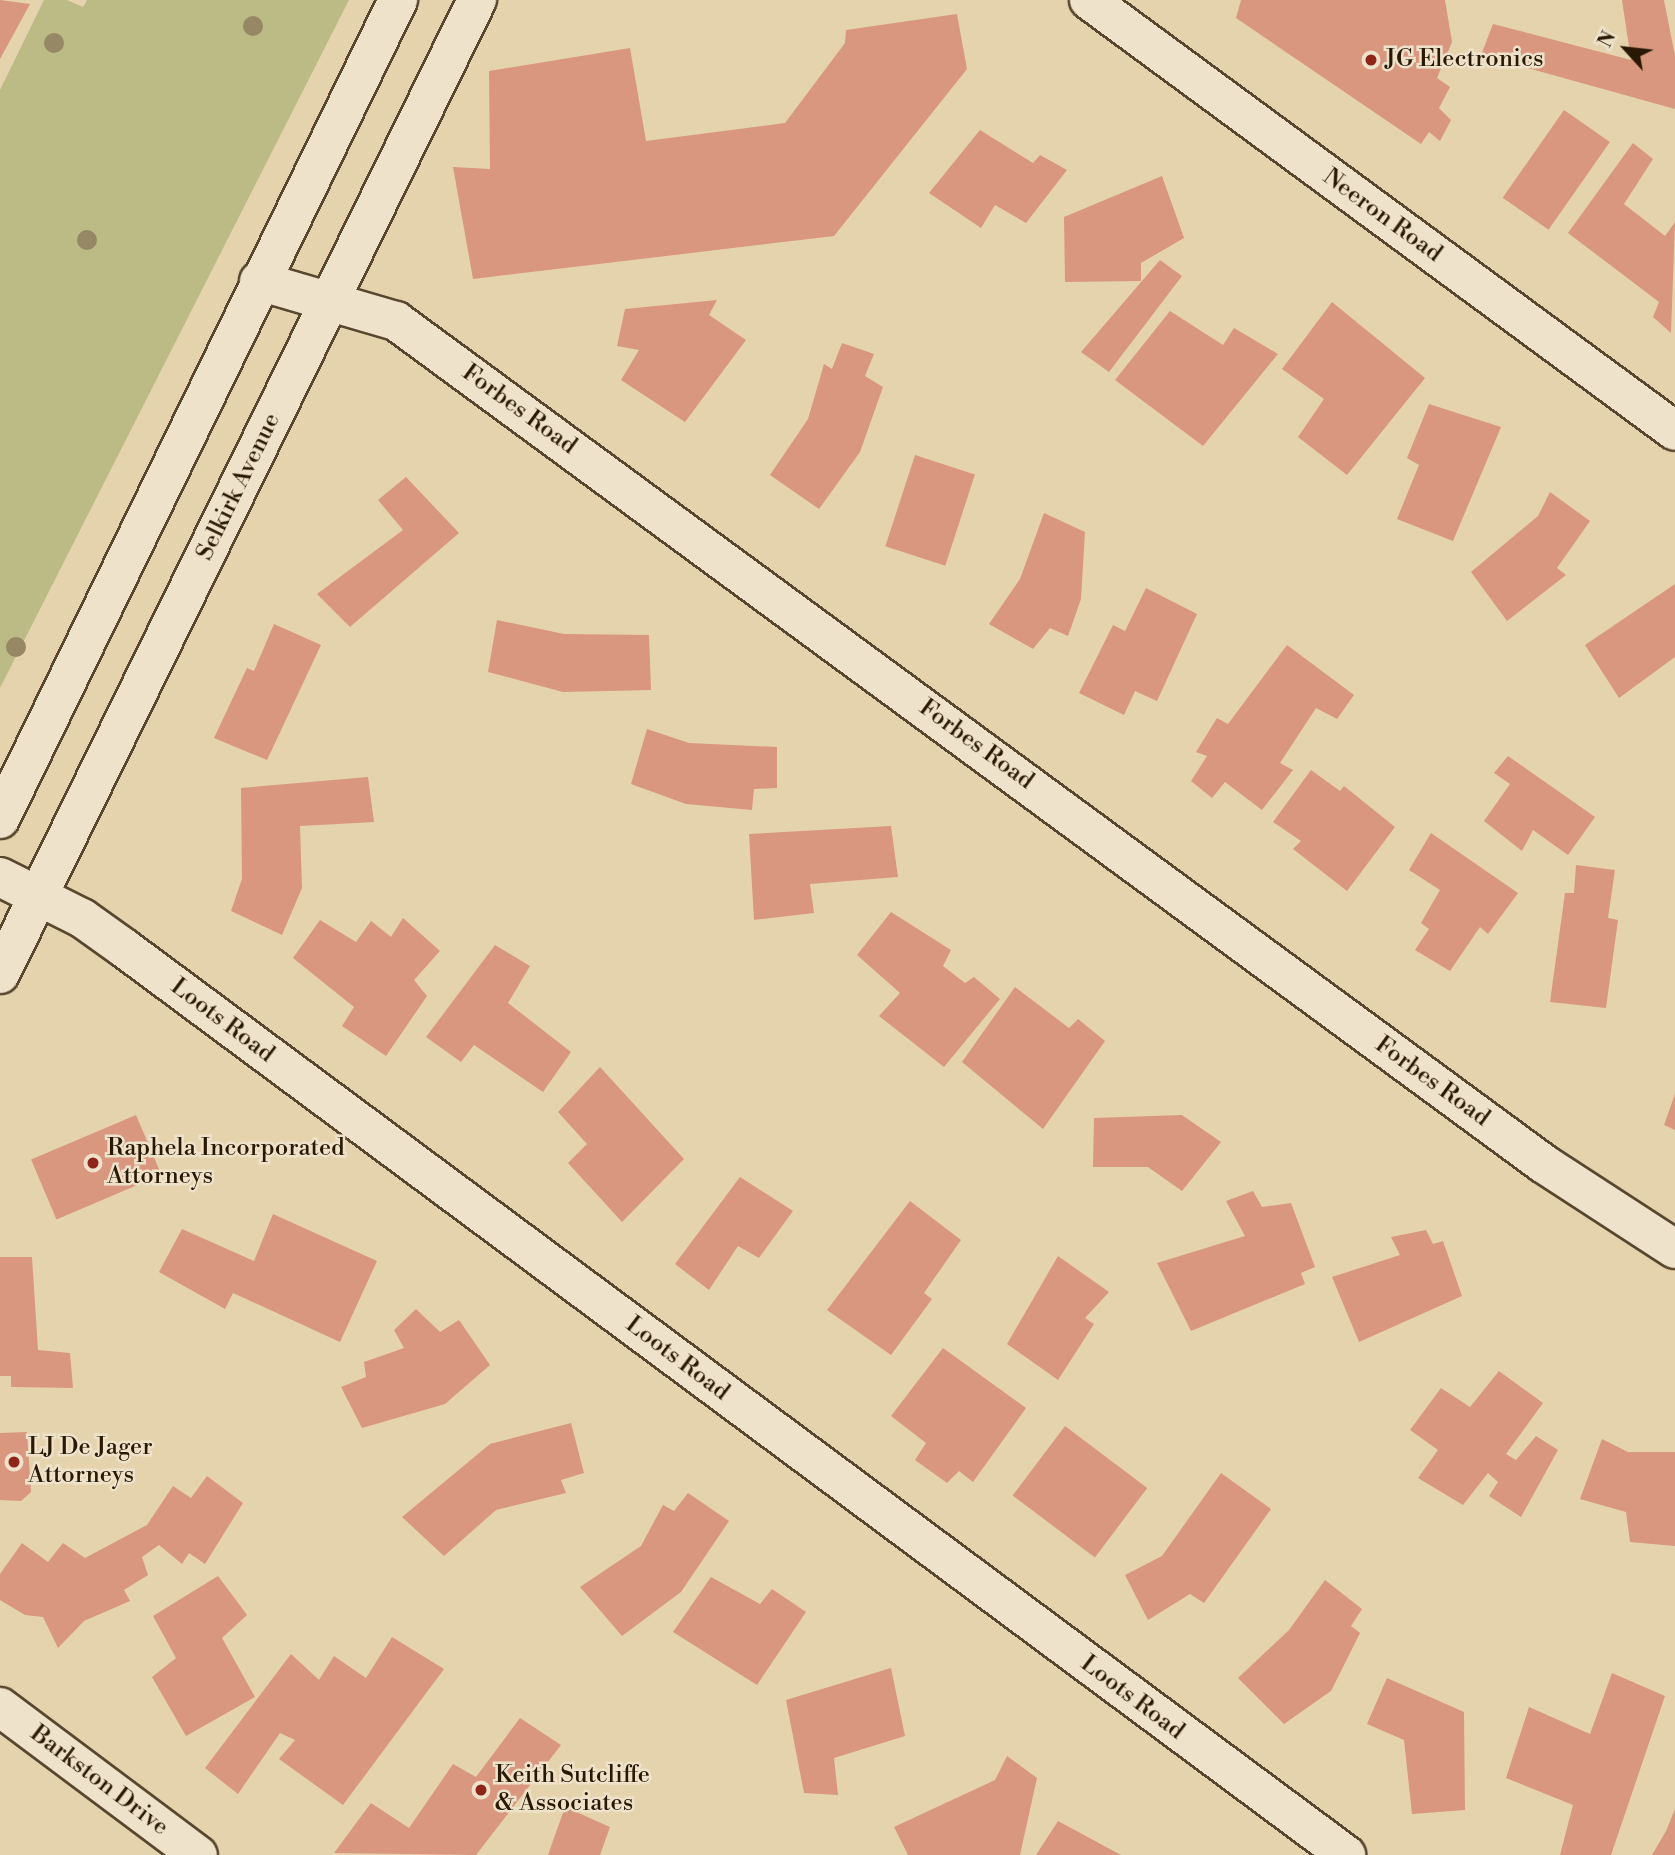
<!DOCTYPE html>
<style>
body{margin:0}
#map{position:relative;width:1675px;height:1855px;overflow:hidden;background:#e5d3ad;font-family:"Libre Bodoni",serif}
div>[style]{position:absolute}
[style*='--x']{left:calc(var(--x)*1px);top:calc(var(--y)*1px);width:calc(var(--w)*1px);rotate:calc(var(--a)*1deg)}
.green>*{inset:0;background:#bcba85}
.building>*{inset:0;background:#d9977f;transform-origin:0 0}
.roads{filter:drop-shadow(2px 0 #58472e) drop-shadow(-2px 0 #58472e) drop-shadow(0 2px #58472e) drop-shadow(0 -2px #58472e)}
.minor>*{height:38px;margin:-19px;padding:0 19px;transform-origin:19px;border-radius:19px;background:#eee2ca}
.trees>*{width:20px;height:20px;margin:-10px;border-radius:50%;background:#968765}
.dots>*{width:19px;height:19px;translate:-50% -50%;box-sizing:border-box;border:4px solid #eee2ca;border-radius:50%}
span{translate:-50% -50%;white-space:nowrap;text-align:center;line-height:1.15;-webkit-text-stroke:5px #eee2ca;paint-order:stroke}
.poi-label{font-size:24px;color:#291803}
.left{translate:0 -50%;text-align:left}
.street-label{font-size:24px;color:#291803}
.north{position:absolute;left:1591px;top:14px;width:70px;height:70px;-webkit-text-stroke:5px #eee2ca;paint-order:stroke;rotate:297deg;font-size:19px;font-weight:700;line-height:28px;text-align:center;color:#291803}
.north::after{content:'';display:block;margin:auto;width:24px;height:32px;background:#291803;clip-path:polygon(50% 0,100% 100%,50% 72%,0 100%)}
</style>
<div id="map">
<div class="green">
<i style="clip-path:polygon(44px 0,67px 0,83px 7px,87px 0,349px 0,0 688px,0 90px)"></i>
</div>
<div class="building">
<i style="clip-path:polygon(0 0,30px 4px,0 59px)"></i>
<i style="clip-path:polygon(1241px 0,1445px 0,1452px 42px,1437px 78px,1450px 87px,1439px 108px,1451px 120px,1440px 141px,1429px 132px,1421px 144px,1236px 18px)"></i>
<i style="clip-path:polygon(1622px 0,1664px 0,1675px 56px,1675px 109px,1481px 55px,1493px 24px,1631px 60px)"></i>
<i style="clip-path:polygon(957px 14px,967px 69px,834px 236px,473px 279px,453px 167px,490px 169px,489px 71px,630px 48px,646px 141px,785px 123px,845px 43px,846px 30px)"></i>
<i style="left:1564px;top:110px;width:56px;height:107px;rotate:35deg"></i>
<i style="clip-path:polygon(980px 130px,1033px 163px,1040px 155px,1067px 170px,1026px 223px,995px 205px,981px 228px,929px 193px)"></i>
<i style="clip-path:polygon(1633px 143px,1653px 159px,1624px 204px,1665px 236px,1675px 222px,1671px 333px,1653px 317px,1659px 302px,1568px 233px)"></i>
<i style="clip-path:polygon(1162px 176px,1184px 238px,1141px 263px,1141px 281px,1065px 282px,1064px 217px)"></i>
<i style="clip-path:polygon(1160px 260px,1182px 276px,1109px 372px,1081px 352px)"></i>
<i style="clip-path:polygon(717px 300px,709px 315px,746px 340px,685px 422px,621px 380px,639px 350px,617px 346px,625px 309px)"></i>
<i style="clip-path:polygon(1332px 302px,1425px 378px,1347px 475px,1298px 437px,1324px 399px,1282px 369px)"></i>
<i style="clip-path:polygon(1170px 311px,1223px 345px,1234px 328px,1278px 354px,1203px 446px,1115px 380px)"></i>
<i style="clip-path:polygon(842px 343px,874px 354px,865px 376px,883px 387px,860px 452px,819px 509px,770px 475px,808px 419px,824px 364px,832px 369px)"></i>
<i style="clip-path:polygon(1429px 404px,1501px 427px,1453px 541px,1397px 519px,1419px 465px,1407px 458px)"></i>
<i style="left:915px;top:455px;width:63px;height:96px;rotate:18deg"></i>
<i style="clip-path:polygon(406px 477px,459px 533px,350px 627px,317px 594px,403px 530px,378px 500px)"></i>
<i style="clip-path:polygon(1550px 492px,1590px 521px,1557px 568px,1566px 575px,1507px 621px,1471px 572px,1538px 516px)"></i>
<i style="clip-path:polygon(1044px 513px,1085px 532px,1081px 599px,1068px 636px,1050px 628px,1033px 649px,989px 624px,1020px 579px)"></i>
<i style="clip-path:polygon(1675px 584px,1675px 657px,1619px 698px,1585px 645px)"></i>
<i style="clip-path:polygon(1146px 588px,1197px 614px,1157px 701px,1135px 691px,1124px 715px,1079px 693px,1113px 625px,1125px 631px)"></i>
<i style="clip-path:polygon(497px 620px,564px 634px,649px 635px,651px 690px,563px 692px,488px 672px)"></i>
<i style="clip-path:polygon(274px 624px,321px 645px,267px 760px,214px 738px,247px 668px,254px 671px)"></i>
<i style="clip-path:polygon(1287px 645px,1354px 695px,1337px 719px,1316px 708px,1280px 763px,1293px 770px,1262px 810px,1225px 782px,1212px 798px,1191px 781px,1207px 756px,1196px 752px,1217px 718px,1228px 724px)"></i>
<i style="clip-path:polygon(647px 729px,689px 743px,777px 747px,777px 788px,754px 789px,752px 810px,686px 804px,631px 784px)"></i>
<i style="clip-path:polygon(1508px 756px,1595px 817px,1568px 855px,1533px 830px,1522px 851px,1484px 821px,1510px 784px,1494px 773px)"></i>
<i style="clip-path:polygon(1311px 770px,1340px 791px,1344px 786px,1395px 827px,1347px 891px,1293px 849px,1301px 841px,1273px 822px)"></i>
<i style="clip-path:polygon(368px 777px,374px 822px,300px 826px,302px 888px,282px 935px,231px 911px,242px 879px,241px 788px)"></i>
<i style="clip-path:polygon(891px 826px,898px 877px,810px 884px,814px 913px,754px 920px,749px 834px)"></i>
<i style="clip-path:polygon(1431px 833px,1518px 893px,1488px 934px,1480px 927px,1450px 971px,1415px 950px,1429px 929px,1421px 923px,1440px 890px,1409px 870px)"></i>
<i style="clip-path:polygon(1576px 865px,1615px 870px,1608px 918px,1618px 920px,1606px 1008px,1550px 1002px,1565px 893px,1574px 893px)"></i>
<i style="clip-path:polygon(891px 912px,951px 950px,943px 966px,965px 983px,974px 977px,1000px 999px,944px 1067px,879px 1016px,900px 993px,857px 955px)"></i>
<i style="clip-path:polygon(403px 918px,440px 951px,414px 980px,427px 996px,386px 1056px,342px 1026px,354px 1007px,293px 958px,320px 920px,356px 942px,371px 921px,391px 937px)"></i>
<i style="clip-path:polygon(495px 945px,530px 966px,508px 1003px,571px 1052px,543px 1092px,474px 1045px,461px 1062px,426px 1037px)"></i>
<i style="clip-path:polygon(1015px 987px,1069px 1028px,1078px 1019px,1105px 1041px,1043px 1129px,962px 1062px)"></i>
<i style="clip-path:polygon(600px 1067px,684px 1159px,622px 1222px,568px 1163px,587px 1144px,558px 1112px)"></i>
<i style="clip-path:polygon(1675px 1094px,1675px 1130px,1664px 1125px)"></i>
<i style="left:136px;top:1115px;width:65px;height:114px;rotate:67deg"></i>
<i style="clip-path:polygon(1182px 1115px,1221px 1142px,1182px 1191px,1148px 1167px,1093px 1167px,1094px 1118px)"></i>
<i style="clip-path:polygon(740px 1177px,793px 1211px,759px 1258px,738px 1246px,709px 1290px,675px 1264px)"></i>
<i style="clip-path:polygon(1253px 1191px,1262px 1207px,1291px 1203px,1315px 1267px,1301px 1273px,1305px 1284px,1191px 1331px,1157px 1263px,1245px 1236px,1226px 1201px)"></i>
<i style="clip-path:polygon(910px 1201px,961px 1240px,924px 1293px,932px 1299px,891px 1355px,827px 1310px)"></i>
<i style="clip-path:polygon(273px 1214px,377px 1261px,340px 1342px,233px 1293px,225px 1309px,159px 1272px,182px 1229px,254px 1261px)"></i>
<i style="clip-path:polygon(1426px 1230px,1433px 1244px,1443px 1241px,1462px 1296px,1359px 1342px,1332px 1277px,1400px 1255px,1391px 1237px)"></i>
<i style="clip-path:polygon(1058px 1256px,1109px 1292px,1085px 1318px,1094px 1324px,1058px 1380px,1007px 1344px)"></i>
<i style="clip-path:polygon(0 1257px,32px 1257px,38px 1350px,70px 1353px,73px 1388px,11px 1387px,11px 1376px,0 1376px)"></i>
<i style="clip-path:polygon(416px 1309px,440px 1332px,459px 1320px,490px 1365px,445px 1404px,362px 1428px,341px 1387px,366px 1377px,364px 1362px,404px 1348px,394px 1330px)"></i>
<i style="clip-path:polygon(943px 1348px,1026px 1408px,973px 1482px,959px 1471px,947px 1483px,915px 1460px,926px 1443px,891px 1416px)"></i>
<i style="clip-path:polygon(1499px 1371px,1543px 1403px,1506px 1454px,1516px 1460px,1536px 1436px,1558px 1450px,1521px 1517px,1489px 1496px,1498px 1482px,1488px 1473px,1463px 1505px,1418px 1478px,1438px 1450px,1410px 1430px,1441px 1388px,1470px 1407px)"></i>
<i style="clip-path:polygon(571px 1423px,584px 1473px,561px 1480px,566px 1493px,496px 1510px,444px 1556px,402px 1517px,490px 1444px)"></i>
<i style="left:1065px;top:1426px;width:103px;height:87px;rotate:37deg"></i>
<i style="clip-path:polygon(27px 1432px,31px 1492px,21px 1501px,0 1500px,0 1433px)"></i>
<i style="clip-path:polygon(1602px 1439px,1628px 1452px,1675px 1452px,1675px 1546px,1630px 1542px,1626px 1512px,1580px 1499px)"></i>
<i style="clip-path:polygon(1221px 1473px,1271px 1509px,1204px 1603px,1190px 1594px,1148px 1620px,1125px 1575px,1162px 1556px)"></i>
<i style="clip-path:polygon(207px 1476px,243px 1503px,205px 1564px,189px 1553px,182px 1564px,159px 1545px,142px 1557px,148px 1575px,124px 1590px,130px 1601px,84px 1621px,58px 1648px,43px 1617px,25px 1615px,0 1600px,0 1574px,22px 1543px,48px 1562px,63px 1543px,85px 1558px,147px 1525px,173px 1486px,191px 1498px)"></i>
<i style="clip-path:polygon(688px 1493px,729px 1521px,681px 1592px,622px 1636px,580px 1587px,641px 1546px,663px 1505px,674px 1511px)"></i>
<i style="clip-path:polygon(218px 1576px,247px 1615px,222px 1638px,255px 1697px,186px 1736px,152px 1677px,176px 1658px,153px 1616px)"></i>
<i style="clip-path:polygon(711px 1577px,760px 1604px,772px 1589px,806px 1612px,757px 1685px,673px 1632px)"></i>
<i style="clip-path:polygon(1325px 1580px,1362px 1609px,1351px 1626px,1360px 1633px,1331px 1691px,1284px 1724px,1238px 1678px,1289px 1630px)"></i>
<i style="clip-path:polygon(392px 1637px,444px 1669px,343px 1805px,279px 1759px,295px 1740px,280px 1733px,238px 1794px,205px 1768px,291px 1654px,319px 1680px,334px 1656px,366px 1678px)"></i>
<i style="clip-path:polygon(891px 1668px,905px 1736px,834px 1758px,838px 1795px,804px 1793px,786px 1700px)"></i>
<i style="clip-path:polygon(1612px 1673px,1665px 1696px,1611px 1855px,1560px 1855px,1573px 1805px,1506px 1778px,1529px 1707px,1590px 1734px)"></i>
<i style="clip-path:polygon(1387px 1678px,1464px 1712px,1465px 1810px,1412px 1814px,1404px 1740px,1367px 1724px)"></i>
<i style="clip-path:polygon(520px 1718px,561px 1745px,476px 1855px,334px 1853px,371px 1803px,409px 1828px,453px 1764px,476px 1777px)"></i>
<i style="clip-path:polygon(1007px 1756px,1037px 1778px,1020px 1855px,908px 1855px,894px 1827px,995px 1780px)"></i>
<i style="clip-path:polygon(565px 1807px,610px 1827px,600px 1855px,548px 1855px)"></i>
<i style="clip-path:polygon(1675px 1809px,1675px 1855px,1652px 1855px,1666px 1831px)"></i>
<i style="clip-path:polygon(1058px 1821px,1121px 1855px,1036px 1855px)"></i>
</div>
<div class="roads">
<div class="minor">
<i style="--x:1089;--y:0;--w:727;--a:36.33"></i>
<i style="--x:259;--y:281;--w:143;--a:16.3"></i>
<i style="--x:396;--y:321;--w:1424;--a:36.29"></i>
<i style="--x:1544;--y:1164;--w:156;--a:33"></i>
<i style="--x:0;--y:819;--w:911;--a:-64.08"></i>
<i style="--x:0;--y:877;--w:92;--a:26.6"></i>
<i style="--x:82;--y:918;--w:52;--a:35.5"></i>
<i style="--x:124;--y:948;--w:1522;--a:36.58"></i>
<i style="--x:0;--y:974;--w:1085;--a:-63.91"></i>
<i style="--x:0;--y:1707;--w:247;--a:36.8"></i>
</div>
</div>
<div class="trees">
<i style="left:253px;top:26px"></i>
<i style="left:54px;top:43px"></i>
<i style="left:87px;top:240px"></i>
<i style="left:16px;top:647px"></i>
</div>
<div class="dots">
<i style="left:1371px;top:60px;background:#8f2418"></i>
<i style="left:93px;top:1163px;background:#8f2418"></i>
<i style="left:14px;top:1462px;background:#8f2418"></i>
<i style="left:481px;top:1790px;background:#8f2418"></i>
</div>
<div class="poi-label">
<span class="left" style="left:1385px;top:60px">JG Electronics</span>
<span class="left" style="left:107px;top:1163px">Raphela Incorporated<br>Attorneys</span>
<span class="left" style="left:28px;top:1462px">LJ De Jager<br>Attorneys</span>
<span class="left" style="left:495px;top:1790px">Keith Sutcliffe<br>&amp; Associates</span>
</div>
<div class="street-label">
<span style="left:1382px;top:216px;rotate:36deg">Neeron Road</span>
<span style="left:519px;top:410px;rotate:36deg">Forbes Road</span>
<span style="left:239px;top:487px;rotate:-64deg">Selkirk Avenue</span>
<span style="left:976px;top:745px;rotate:36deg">Forbes Road</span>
<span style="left:222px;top:1021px;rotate:37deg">Loots Road</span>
<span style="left:1432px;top:1082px;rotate:36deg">Forbes Road</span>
<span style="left:677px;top:1359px;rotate:37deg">Loots Road</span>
<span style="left:1132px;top:1698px;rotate:37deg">Loots Road</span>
<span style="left:99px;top:1781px;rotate:37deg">Barkston Drive</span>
</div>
<div class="north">N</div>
</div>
